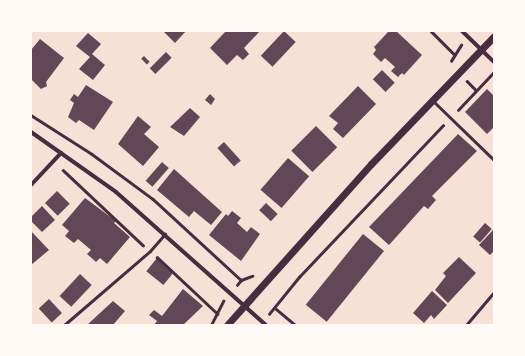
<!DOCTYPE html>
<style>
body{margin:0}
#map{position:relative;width:525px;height:356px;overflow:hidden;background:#f7e1d7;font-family:Raleway,sans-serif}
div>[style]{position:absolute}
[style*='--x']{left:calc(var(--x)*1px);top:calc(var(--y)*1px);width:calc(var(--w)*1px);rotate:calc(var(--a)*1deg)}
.building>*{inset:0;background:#644757;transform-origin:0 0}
.path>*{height:2.5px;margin:-1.25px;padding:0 1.25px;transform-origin:1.25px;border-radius:1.25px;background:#4a2c40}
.service>*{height:3px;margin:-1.5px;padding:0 1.5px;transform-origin:1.5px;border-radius:1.5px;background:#4a2c40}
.minor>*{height:4px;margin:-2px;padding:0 2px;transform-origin:2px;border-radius:2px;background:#4a2c40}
.tertiary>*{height:7px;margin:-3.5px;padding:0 3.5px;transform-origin:3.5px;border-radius:3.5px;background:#4a2c40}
span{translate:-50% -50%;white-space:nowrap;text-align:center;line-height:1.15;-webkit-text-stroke:3px #fffaf5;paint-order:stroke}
.frame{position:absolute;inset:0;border:32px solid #fffaf5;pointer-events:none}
</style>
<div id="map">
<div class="building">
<i style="clip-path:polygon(163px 31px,186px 31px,175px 43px)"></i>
<i style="clip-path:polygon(226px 31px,260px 31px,244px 48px,249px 54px,243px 60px,237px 55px,227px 65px,210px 48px)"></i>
<i style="left:284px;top:31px;width:16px;height:34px;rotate:43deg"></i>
<i style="clip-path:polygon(389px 31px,396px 31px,422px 55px,404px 75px,402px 73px,398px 77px,391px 71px,395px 67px,385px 58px,381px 62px,373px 54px,376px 50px,374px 47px)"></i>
<i style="clip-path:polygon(88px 33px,101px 44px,92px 54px,105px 65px,93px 80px,79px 69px,90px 57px,76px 46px)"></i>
<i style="clip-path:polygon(40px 39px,64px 58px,46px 82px,47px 86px,41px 89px,31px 79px,31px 50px)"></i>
<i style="left:166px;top:52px;width:8px;height:23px;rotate:45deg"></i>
<i style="left:144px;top:56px;width:8px;height:4px;rotate:45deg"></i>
<i style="left:382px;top:70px;width:18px;height:13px;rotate:45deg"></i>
<i style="clip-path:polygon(86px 85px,113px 102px,94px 130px,79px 120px,76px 123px,68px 117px,74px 103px,70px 100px,74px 94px,78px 97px)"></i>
<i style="clip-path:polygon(358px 86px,376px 104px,343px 138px,333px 129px,338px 123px,329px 116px)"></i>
<i style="clip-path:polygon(487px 89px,494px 96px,494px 127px,487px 134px,465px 112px)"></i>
<i style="clip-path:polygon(210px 94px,215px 99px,211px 105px,205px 100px)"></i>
<i style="clip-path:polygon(190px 108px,200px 117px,184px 136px,170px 127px)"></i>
<i style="clip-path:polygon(138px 116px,151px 127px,144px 134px,159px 147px,143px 166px,118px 144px)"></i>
<i style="left:316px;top:126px;width:30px;height:35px;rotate:45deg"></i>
<i style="clip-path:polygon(458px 134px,477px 151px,432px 196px,436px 200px,428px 209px,424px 206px,389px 245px,369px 227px)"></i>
<i style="left:224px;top:142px;width:25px;height:9px;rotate:48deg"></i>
<i style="left:288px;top:158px;width:28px;height:42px;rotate:41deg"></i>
<i style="left:162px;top:162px;width:9px;height:25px;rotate:41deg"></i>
<i style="clip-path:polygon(174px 169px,222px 212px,211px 225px,194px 211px,189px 217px,157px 190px)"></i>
<i style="left:57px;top:191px;width:18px;height:17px;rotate:45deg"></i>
<i style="clip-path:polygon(85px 198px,116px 221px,114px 223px,130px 237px,107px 264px,100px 258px,96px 262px,87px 254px,91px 250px,78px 239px,74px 243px,65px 236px,69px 231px,62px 225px)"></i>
<i style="left:266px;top:203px;width:16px;height:10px;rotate:43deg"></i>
<i style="clip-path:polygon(42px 206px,55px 220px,42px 232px,31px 221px,31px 217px)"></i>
<i style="clip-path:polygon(232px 211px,241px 218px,237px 223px,247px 232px,251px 227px,260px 234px,241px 261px,209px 235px,226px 214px,228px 216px)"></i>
<i style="left:485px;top:223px;width:9px;height:18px;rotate:41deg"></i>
<i style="clip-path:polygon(493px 230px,494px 251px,490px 255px,479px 245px)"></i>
<i style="clip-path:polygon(31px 231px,49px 250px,31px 265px)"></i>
<i style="left:363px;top:234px;width:27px;height:91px;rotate:39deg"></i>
<i style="clip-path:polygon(459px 257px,476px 273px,448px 303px,435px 290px,446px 276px,443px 273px)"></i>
<i style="left:157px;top:258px;width:22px;height:17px;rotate:39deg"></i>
<i style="left:80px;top:274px;width:16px;height:30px;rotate:43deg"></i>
<i style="clip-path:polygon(183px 289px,203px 306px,183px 325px,154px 325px,157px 321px,149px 315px,154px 310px,162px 316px)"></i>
<i style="clip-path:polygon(432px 291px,447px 305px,434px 319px,431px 315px,424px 323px,413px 313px)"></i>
<i style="left:49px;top:299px;width:19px;height:14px;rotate:47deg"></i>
<i style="clip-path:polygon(113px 301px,125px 311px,113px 325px,87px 325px)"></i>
</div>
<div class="path">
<i style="--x:431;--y:31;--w:33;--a:45"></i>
<i style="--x:451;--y:61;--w:19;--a:-58"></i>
<i style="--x:467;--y:81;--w:13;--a:45"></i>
<i style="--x:458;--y:110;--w:51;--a:-46.6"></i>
<i style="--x:31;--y:115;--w:72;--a:32.6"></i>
<i style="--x:92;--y:154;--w:76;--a:36.4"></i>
<i style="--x:153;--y:199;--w:120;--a:42.6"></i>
<i style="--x:63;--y:170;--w:110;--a:43.2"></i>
<i style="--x:157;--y:257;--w:83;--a:43.1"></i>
<i style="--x:237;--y:285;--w:6;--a:-51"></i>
<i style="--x:241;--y:280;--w:12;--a:-20"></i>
<i style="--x:275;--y:308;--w:26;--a:40"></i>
<i style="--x:269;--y:314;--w:48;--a:-51"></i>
<i style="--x:299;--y:277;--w:209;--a:-46.5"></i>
<i style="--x:211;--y:325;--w:27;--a:-63"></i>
</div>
<div class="service">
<i style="--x:432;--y:100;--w:86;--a:44.1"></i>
<i style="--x:64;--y:325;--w:113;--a:-40.7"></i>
<i style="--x:150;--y:251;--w:23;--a:-49"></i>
<i style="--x:466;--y:325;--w:43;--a:-49.7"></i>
</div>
<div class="minor">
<i style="--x:462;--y:31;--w:45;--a:44.1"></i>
<i style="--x:31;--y:132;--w:104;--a:35.2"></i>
<i style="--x:116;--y:192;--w:200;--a:41.6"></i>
<i style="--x:31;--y:185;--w:44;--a:-46.8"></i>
</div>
<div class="tertiary">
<i style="--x:227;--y:325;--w:216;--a:-48.2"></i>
<i style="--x:371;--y:164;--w:178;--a:-46.1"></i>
</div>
<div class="frame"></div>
</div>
